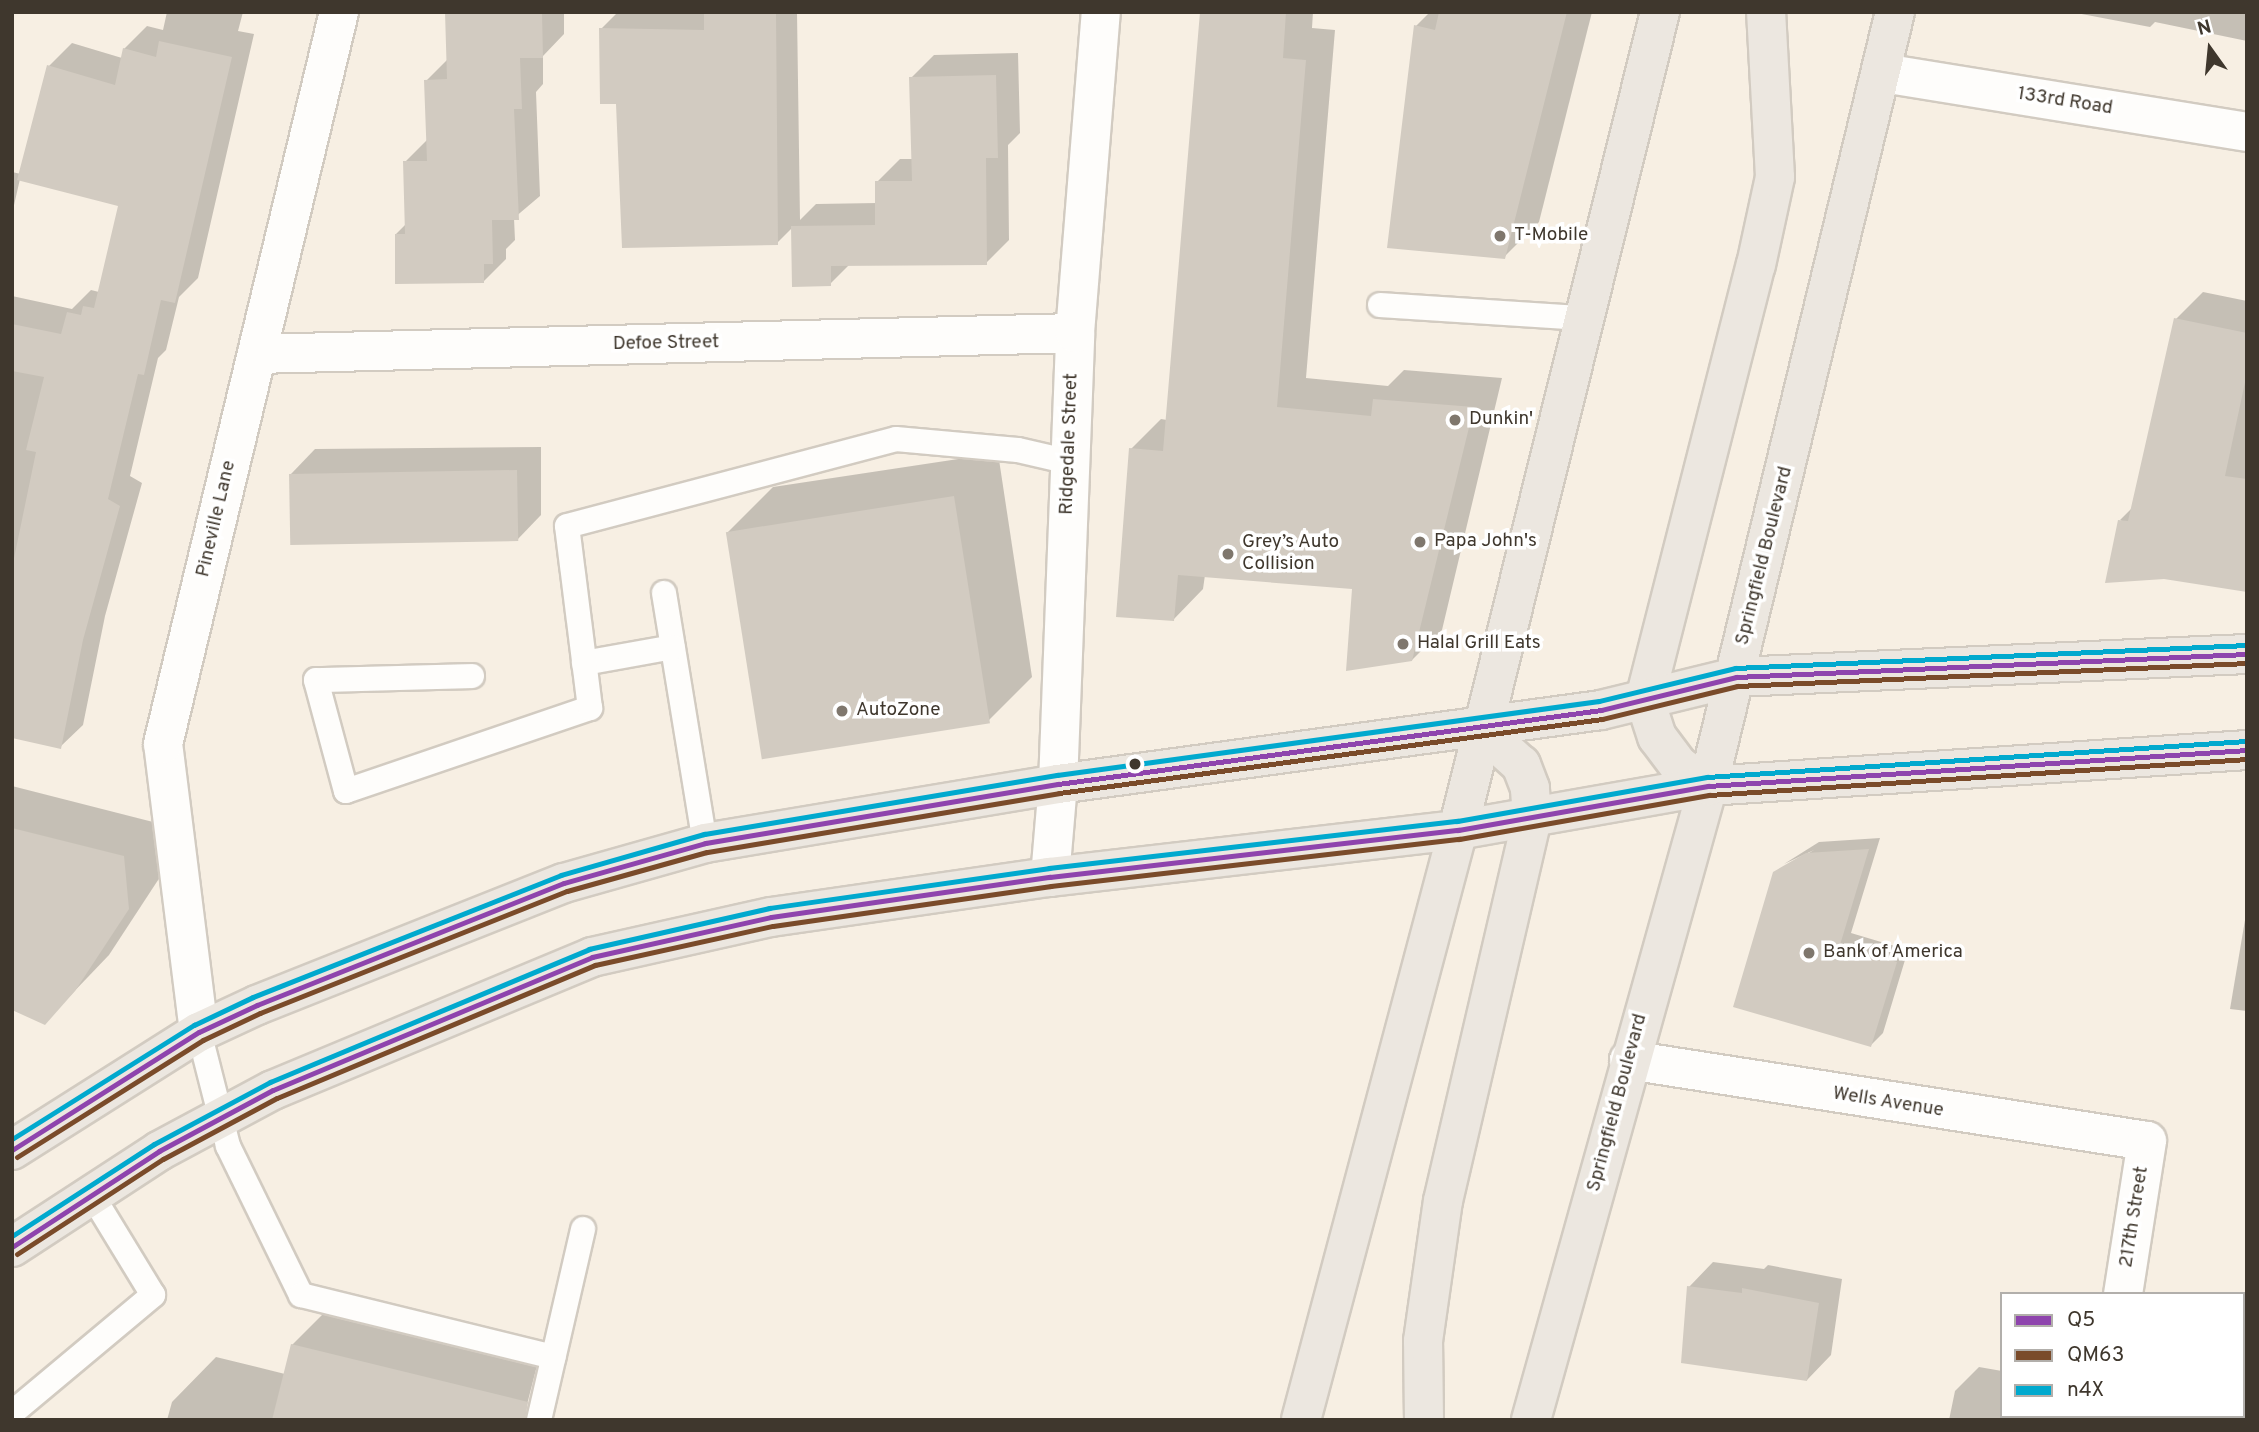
<!DOCTYPE html>
<meta charset="utf-8">
<style>
body{margin:0}
#map{position:relative;width:2259px;height:1432px;overflow:hidden;background:#f7efe3;font-family:Overpass,sans-serif}
div>[style]{position:absolute}
[style*='--x']{left:calc(var(--x)*1px);top:calc(var(--y)*1px);width:calc(var(--w)*1px);rotate:calc(var(--a)*1deg)}
.shadow>*{inset:0;background:#0003}
.building>*{inset:0;background:#d2cbc1;transform-origin:0 0}
.roads{filter:drop-shadow(2px 0 #d2cbc1) drop-shadow(-2px 0 #d2cbc1) drop-shadow(0 2px #d2cbc1) drop-shadow(0 -2px #d2cbc1)}
.service>*{height:24px;margin:-12px;padding:0 12px;transform-origin:12px;border-radius:12px;background:#fefdfb}
.minor>*{height:38px;margin:-19px;padding:0 19px;transform-origin:19px;border-radius:19px;background:#fefdfb}
.primary>*{height:38px;margin:-19px;padding:0 19px;transform-origin:19px;border-radius:19px;background:#ece7e0}
.bus-1>*{height:5px;margin:-2.5px;padding:0 2.5px;transform-origin:2.5px;border-radius:2.5px;background:#8e44ad}
.bus-2>*{height:5px;margin:-2.5px;padding:0 2.5px;transform-origin:2.5px;border-radius:2.5px;background:#7a4b2a}
.bus-3>*{height:5px;margin:-2.5px;padding:0 2.5px;transform-origin:2.5px;border-radius:2.5px;background:#00a9ce}
.dots>*{width:19px;height:19px;translate:-50% -50%;box-sizing:border-box;border:4px solid #fff;border-radius:50%}
span{translate:-50% -50%;white-space:nowrap;text-align:center;line-height:1.15;-webkit-text-stroke:7px #fff;paint-order:stroke}
.street-label{font-size:19px;color:#3f372d}
.poi-label{font-size:19px;color:#3f372d}
.left{translate:0 -50%;text-align:left}
.frame{position:absolute;inset:0;border:14px solid #3f372d;pointer-events:none}
.legend{position:absolute;left:2000px;top:1292px;width:245px;height:126px;box-sizing:border-box;background:#fff;border:2px solid #b2afab;margin:0;padding:9px 12px;list-style:none;font-size:21px;color:#3f372d}
.legend li{display:flex;align-items:center;gap:14px;height:35px}
.legend b{width:35px;border:2px solid #b2afab}
.north{position:absolute;left:2175px;top:14px;width:70px;height:70px;-webkit-text-stroke:5px #fff;paint-order:stroke;rotate:345deg;font-size:19px;font-weight:700;line-height:28px;text-align:center;color:#3f372d}
.north::after{content:'';display:block;margin:auto;width:24px;height:32px;background:#3f372d;clip-path:polygon(50% 0,100% 100%,50% 72%,0 100%)}
</style>
<div id="map">
<div class="shadow">
<i style="clip-path:polygon(167px 12px,243px 12px,238px 31px,254px 34px,198px 278px,179px 297px,166px 350px,158px 358px,130px 476px,142px 483px,105px 616px,83px 725px,60px 747px,12px 736px,12px 296px,72px 309px,91px 290px,99px 292px,120px 205px,20px 179px,12px 214px,12px 172px,21px 174px,49px 66px,72px 43px,122px 58px,124px 49px,147px 26px,163px 30px)"></i>
<i style="clip-path:polygon(447px 12px,564px 12px,564px 34px,543px 56px,543px 84px,536px 92px,540px 196px,514px 218px,515px 240px,506px 249px,506px 259px,484px 281px,396px 234px,406px 224px,405px 162px,428px 139px,426px 81px,448px 59px)"></i>
<i style="clip-path:polygon(618px 12px,797px 12px,800px 220px,816px 204px,877px 203px,877px 182px,900px 159px,913px 159px,911px 78px,934px 55px,1018px 53px,1020px 133px,1008px 145px,1009px 240px,986px 263px,850px 264px,830px 284px,793px 227px,777px 243px,618px 102px,601px 29px)"></i>
<i style="clip-path:polygon(1223px 12px,1313px 12px,1312px 28px,1335px 30px,1306px 378px,1388px 386px,1404px 370px,1502px 378px,1442px 630px,1412px 660px,1354px 587px,1205px 575px,1203px 589px,1174px 619px,1131px 449px,1161px 419px,1167px 420px)"></i>
<i style="clip-path:polygon(1430px 12px,1592px 12px,1539px 222px,1504px 257px,1416px 26px)"></i>
<i style="clip-path:polygon(2071px 12px,2247px 12px,2247px 41px,2155px 22px,2150px 27px)"></i>
<i style="clip-path:polygon(2203px 292px,2247px 301px,2247px 590px,2120px 520px,2133px 507px,2176px 319px)"></i>
<i style="clip-path:polygon(541px 447px,541px 515px,517px 540px,291px 474px,315px 449px)"></i>
<i style="clip-path:polygon(998px 453px,1032px 677px,988px 721px,728px 532px,773px 487px)"></i>
<i style="clip-path:polygon(12px 786px,157px 823px,162px 874px,109px 955px,44px 1023px,12px 1008px)"></i>
<i style="clip-path:polygon(1880px 838px,1851px 933px,1908px 950px,1883px 1033px,1871px 1045px,1774px 873px,1814px 850px,1784px 864px,1819px 842px)"></i>
<i style="clip-path:polygon(2247px 908px,2247px 1011px,2230px 1009px)"></i>
<i style="clip-path:polygon(1713px 1262px,1764px 1269px,1768px 1265px,1842px 1279px,1831px 1355px,1807px 1380px,1689px 1287px)"></i>
<i style="clip-path:polygon(337px 1300px,541px 1350px,523px 1420px,167px 1420px,172px 1402px,216px 1357px,285px 1374px,292px 1345px)"></i>
<i style="clip-path:polygon(2243px 1317px,2247px 1420px,2203px 1420px,2243px 1416px)"></i>
<i style="clip-path:polygon(1979px 1367px,2002px 1371px,2002px 1416px,2050px 1416px,2049px 1420px,1949px 1420px,1955px 1391px)"></i>
</div>
<div class="building">
<i style="clip-path:polygon(445px 12px,542px 12px,543px 58px,520px 58px,522px 109px,514px 109px,519px 220px,492px 220px,493px 264px,484px 264px,484px 283px,395px 284px,395px 234px,405px 234px,403px 161px,427px 161px,424px 80px,447px 79px)"></i>
<i style="clip-path:polygon(704px 12px,776px 12px,778px 245px,622px 248px,616px 104px,600px 104px,599px 28px,704px 30px)"></i>
<i style="clip-path:polygon(1200px 12px,1286px 12px,1283px 58px,1306px 60px,1277px 407px,1371px 416px,1373px 399px,1474px 407px,1412px 661px,1346px 671px,1352px 589px,1178px 575px,1174px 621px,1116px 617px,1129px 448px,1163px 451px)"></i>
<i style="clip-path:polygon(1439px 12px,1567px 12px,1505px 259px,1387px 248px,1414px 25px,1435px 30px)"></i>
<i style="clip-path:polygon(159px 41px,232px 57px,175px 303px,161px 300px,144px 375px,138px 374px,108px 499px,120px 506px,83px 640px,61px 749px,12px 738px,12px 568px,36px 452px,26px 450px,44px 377px,12px 371px,12px 324px,61px 334px,67px 312px,81px 315px,83px 306px,94px 308px,118px 206px,17px 180px,47px 65px,115px 85px,123px 48px,156px 57px)"></i>
<i style="clip-path:polygon(996px 75px,998px 158px,986px 158px,987px 265px,831px 266px,831px 286px,792px 287px,791px 226px,875px 225px,875px 181px,912px 181px,909px 77px)"></i>
<i style="clip-path:polygon(2174px 318px,2247px 333px,2247px 373px,2225px 476px,2247px 479px,2247px 592px,2164px 579px,2105px 583px,2118px 520px,2128px 521px)"></i>
<i style="left:517px;top:470px;width:71px;height:228px;rotate:89deg"></i>
<i style="left:954px;top:496px;width:230px;height:231px;rotate:81deg"></i>
<i style="clip-path:polygon(12px 828px,124px 856px,129px 909px,75px 991px,45px 1025px,12px 1010px)"></i>
<i style="clip-path:polygon(1869px 849px,1840px 945px,1897px 962px,1871px 1047px,1733px 1007px,1773px 872px,1806px 853px)"></i>
<i style="clip-path:polygon(1687px 1286px,1742px 1293px,1742px 1288px,1819px 1303px,1807px 1381px,1681px 1363px)"></i>
<i style="clip-path:polygon(291px 1344px,528px 1402px,525px 1420px,272px 1420px)"></i>
</div>
<div class="roads">
<div class="service">
<i style="--x:1380;--y:305;--w:203;--a:3.7"></i>
<i style="--x:664;--y:593;--w:253;--a:80.7"></i>
<i style="--x:584;--y:663;--w:90;--a:-10.2"></i>
<i style="--x:472;--y:676;--w:156;--a:178.5"></i>
<i style="--x:316;--y:680;--w:115;--a:74.9"></i>
<i style="--x:346;--y:791;--w:258;--a:-18.8"></i>
<i style="--x:590;--y:708;--w:183;--a:-97.2"></i>
<i style="--x:567;--y:526;--w:340;--a:-14.8"></i>
<i style="--x:896;--y:439;--w:122;--a:5.2"></i>
<i style="--x:1018;--y:450;--w:53;--a:13"></i>
<i style="--x:199;--y:1032;--w:118;--a:75.7"></i>
<i style="--x:228;--y:1146;--w:166;--a:63.9"></i>
<i style="--x:301;--y:1295;--w:260;--a:13.8"></i>
<i style="--x:12;--y:1413;--w:184;--a:-39.9"></i>
<i style="--x:153;--y:1295;--w:117;--a:-121.4"></i>
<i style="--x:539;--y:1420;--w:196;--a:-77"></i>
</div>
<div class="minor">
<i style="--x:1883;--y:73;--w:369;--a:9.2"></i>
<i style="--x:257;--y:354;--w:818;--a:-1.47"></i>
<i style="--x:1050;--y:877;--w:93;--a:-85.1"></i>
<i style="--x:1058;--y:784;--w:451;--a:-87.8"></i>
<i style="--x:1075;--y:333;--w:322;--a:-85.4"></i>
<i style="--x:199;--y:1032;--w:290;--a:-97.1"></i>
<i style="--x:163;--y:744;--w:753;--a:-76.48"></i>
<i style="--x:1629;--y:1060;--w:524;--a:8.89"></i>
<i style="--x:2147;--y:1141;--w:155;--a:98.9"></i>
<i style="--x:2104;--y:1420;--w:4;--a:-90"></i>
</div>
<div class="primary">
<i style="--x:1708;--y:786;--w:35;--a:-145"></i>
<i style="--x:1679;--y:766;--w:36;--a:-127"></i>
<i style="--x:1657;--y:737;--w:40;--a:-108"></i>
<i style="--x:1645;--y:699;--w:448;--a:-75.7"></i>
<i style="--x:1756;--y:265;--w:90;--a:-77.8"></i>
<i style="--x:1775;--y:177;--w:165;--a:-93.1"></i>
<i style="--x:12;--y:1150;--w:221;--a:-32.3"></i>
<i style="--x:199;--y:1032;--w:64;--a:-25"></i>
<i style="--x:257;--y:1005;--w:330;--a:-21.7"></i>
<i style="--x:564;--y:883;--w:147;--a:-15.8"></i>
<i style="--x:705;--y:843;--w:358;--a:-9.5"></i>
<i style="--x:1058;--y:784;--w:548;--a:-7.76"></i>
<i style="--x:1601;--y:710;--w:139;--a:-13.7"></i>
<i style="--x:1736;--y:677;--w:512;--a:-2.58"></i>
<i style="--x:12;--y:1247;--w:176;--a:-33.1"></i>
<i style="--x:159;--y:1151;--w:129;--a:-28.2"></i>
<i style="--x:273;--y:1090;--w:346;--a:-22.6"></i>
<i style="--x:592;--y:957;--w:183;--a:-12.6"></i>
<i style="--x:771;--y:917;--w:282;--a:-8.2"></i>
<i style="--x:1050;--y:877;--w:411;--a:-6.6"></i>
<i style="--x:1458;--y:830;--w:254;--a:-10"></i>
<i style="--x:1708;--y:786;--w:540;--a:-3.82"></i>
<i style="--x:1301;--y:1420;--w:611;--a:-75.1"></i>
<i style="--x:1458;--y:830;--w:843;--a:-76.13"></i>
<i style="--x:1424;--y:1420;--w:79;--a:-90.7"></i>
<i style="--x:1423;--y:1341;--w:141;--a:-81.9"></i>
<i style="--x:1443;--y:1201;--w:393;--a:-76.9"></i>
<i style="--x:1532;--y:818;--w:30;--a:-94"></i>
<i style="--x:1530;--y:788;--w:25;--a:-111"></i>
<i style="--x:1521;--y:765;--w:55;--a:-137.9"></i>
<i style="--x:1531;--y:1420;--w:658;--a:-74.4"></i>
<i style="--x:1708;--y:786;--w:796;--a:-76.42"></i>
</div>
</div>
<div class="bus-1">
<i style="--x:12;--y:1150;--w:221;--a:-32.3"></i>
<i style="--x:199;--y:1032;--w:64;--a:-25"></i>
<i style="--x:257;--y:1005;--w:330;--a:-21.7"></i>
<i style="--x:564;--y:883;--w:147;--a:-15.8"></i>
<i style="--x:705;--y:843;--w:358;--a:-9.5"></i>
<i style="--x:1058;--y:784;--w:548;--a:-7.76"></i>
<i style="--x:1601;--y:710;--w:139;--a:-13.7"></i>
<i style="--x:1736;--y:677;--w:512;--a:-2.58"></i>
<i style="--x:12;--y:1247;--w:176;--a:-33.1"></i>
<i style="--x:159;--y:1151;--w:129;--a:-28.2"></i>
<i style="--x:273;--y:1090;--w:346;--a:-22.6"></i>
<i style="--x:592;--y:957;--w:183;--a:-12.6"></i>
<i style="--x:771;--y:917;--w:282;--a:-8.2"></i>
<i style="--x:1050;--y:877;--w:411;--a:-6.6"></i>
<i style="--x:1458;--y:830;--w:254;--a:-10"></i>
<i style="--x:1708;--y:786;--w:540;--a:-3.82"></i>
</div>
<div class="bus-2">
<i style="--x:17;--y:1157;--w:220;--a:-32.2"></i>
<i style="--x:203;--y:1040;--w:63;--a:-25.3"></i>
<i style="--x:260;--y:1013;--w:330;--a:-21.7"></i>
<i style="--x:567;--y:891;--w:145;--a:-15.6"></i>
<i style="--x:707;--y:852;--w:357;--a:-9.5"></i>
<i style="--x:1059;--y:793;--w:548;--a:-7.76"></i>
<i style="--x:1602;--y:719;--w:139;--a:-13.7"></i>
<i style="--x:1737;--y:686;--w:511;--a:-2.58"></i>
<i style="--x:17;--y:1254;--w:174;--a:-33.1"></i>
<i style="--x:163;--y:1159;--w:129;--a:-28.2"></i>
<i style="--x:277;--y:1098;--w:345;--a:-22.7"></i>
<i style="--x:595;--y:965;--w:182;--a:-12.4"></i>
<i style="--x:773;--y:926;--w:281;--a:-8.2"></i>
<i style="--x:1051;--y:886;--w:411;--a:-6.6"></i>
<i style="--x:1459;--y:839;--w:254;--a:-10"></i>
<i style="--x:1709;--y:795;--w:539;--a:-3.83"></i>
</div>
<div class="bus-3">
<i style="--x:12;--y:1139;--w:215;--a:-32.1"></i>
<i style="--x:194;--y:1025;--w:65;--a:-25.4"></i>
<i style="--x:253;--y:997;--w:331;--a:-21.6"></i>
<i style="--x:561;--y:875;--w:149;--a:-16"></i>
<i style="--x:704;--y:834;--w:358;--a:-9.5"></i>
<i style="--x:1057;--y:775;--w:547;--a:-7.77"></i>
<i style="--x:1599;--y:701;--w:140;--a:-13.6"></i>
<i style="--x:1735;--y:668;--w:513;--a:-2.57"></i>
<i style="--x:12;--y:1236;--w:169;--a:-32.9"></i>
<i style="--x:154;--y:1144;--w:132;--a:-28.1"></i>
<i style="--x:270;--y:1082;--w:346;--a:-22.6"></i>
<i style="--x:589;--y:949;--w:185;--a:-12.8"></i>
<i style="--x:769;--y:908;--w:283;--a:-8.1"></i>
<i style="--x:1049;--y:868;--w:411;--a:-6.6"></i>
<i style="--x:1457;--y:821;--w:254;--a:-10"></i>
<i style="--x:1707;--y:777;--w:540;--a:-3.82"></i>
</div>
<div class="dots">
<i style="left:1500px;top:236px;background:#7f776d"></i>
<i style="left:1455px;top:420px;background:#7f776d"></i>
<i style="left:1420px;top:542px;background:#7f776d"></i>
<i style="left:1228px;top:554px;background:#7f776d"></i>
<i style="left:1403px;top:644px;background:#7f776d"></i>
<i style="left:842px;top:711px;background:#7f776d"></i>
<i style="left:1135px;top:764px;background:#3f372d"></i>
<i style="left:1809px;top:953px;background:#7f776d"></i>
</div>
<div class="street-label">
<span style="left:2065px;top:102px;rotate:9deg">133rd Road</span>
<span style="left:666px;top:344px;rotate:-1deg">Defoe Street</span>
<span style="left:1070px;top:444px;rotate:-88deg">Ridgedale Street</span>
<span style="left:217px;top:519px;rotate:-77deg">Pineville Lane</span>
<span style="left:1765px;top:556px;rotate:-76deg">Springfield Boulevard</span>
<span style="left:1618px;top:1103px;rotate:-75deg">Springfield Boulevard</span>
<span style="left:1888px;top:1103px;rotate:9deg">Wells Avenue</span>
<span style="left:2135px;top:1217px;rotate:-81deg">217th Street</span>
</div>
<div class="poi-label">
<span class="left" style="left:1514px;top:236px">T-Mobile</span>
<span class="left" style="left:1469px;top:420px">Dunkin'</span>
<span class="left" style="left:1434px;top:542px">Papa John's</span>
<span class="left" style="left:1242px;top:554px">Grey’s Auto<br>Collision</span>
<span class="left" style="left:1417px;top:644px">Halal Grill Eats</span>
<span class="left" style="left:856px;top:711px">AutoZone</span>
<span class="left" style="left:1823px;top:953px">Bank of America</span>
</div>
<div class="frame"></div>
<ul class="legend">
<li><b style="height:9px;background:#8e44ad"></b>Q5</li>
<li><b style="height:9px;background:#7a4b2a"></b>QM63</li>
<li><b style="height:9px;background:#00a9ce"></b>n4X</li>
</ul>
<div class="north">N</div>
</div>
